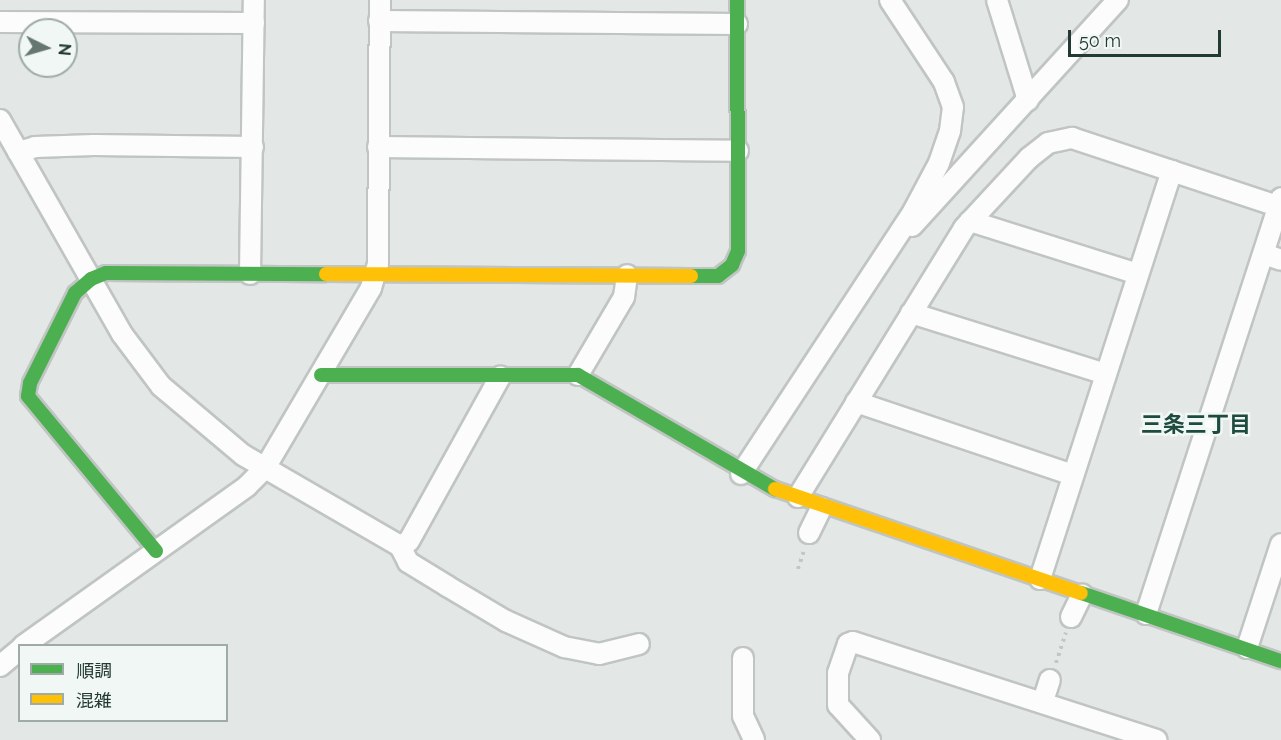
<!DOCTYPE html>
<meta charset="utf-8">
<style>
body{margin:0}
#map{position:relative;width:1281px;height:740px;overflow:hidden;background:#e3e8e6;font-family:Raleway,"Noto Sans JP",sans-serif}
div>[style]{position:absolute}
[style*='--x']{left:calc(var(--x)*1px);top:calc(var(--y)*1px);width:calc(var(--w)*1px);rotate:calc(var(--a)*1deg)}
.path>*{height:4px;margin-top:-2px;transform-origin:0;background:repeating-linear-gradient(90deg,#c0c8c4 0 3px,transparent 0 7.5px)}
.roads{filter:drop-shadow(2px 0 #c0c5c3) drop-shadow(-2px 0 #c0c5c3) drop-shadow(0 2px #c0c5c3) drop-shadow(0 -2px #c0c5c3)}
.street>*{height:20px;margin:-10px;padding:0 10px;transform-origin:10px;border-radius:10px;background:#fbfcfb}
.fast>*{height:14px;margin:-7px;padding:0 7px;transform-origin:7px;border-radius:7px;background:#4caf50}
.slow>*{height:14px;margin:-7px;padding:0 7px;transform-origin:7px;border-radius:7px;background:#ffc107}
span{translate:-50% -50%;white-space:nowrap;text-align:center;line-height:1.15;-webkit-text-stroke:5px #f1f7f4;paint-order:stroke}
.neighbourhood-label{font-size:22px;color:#1f4b3f;font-weight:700}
.legend{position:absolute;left:18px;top:644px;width:210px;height:78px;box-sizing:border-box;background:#f1f7f4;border:2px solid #9eaba7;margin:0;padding:8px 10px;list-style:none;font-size:18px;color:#223a33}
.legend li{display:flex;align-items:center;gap:12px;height:30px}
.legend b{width:30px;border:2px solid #9eaba7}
.north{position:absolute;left:18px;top:18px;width:60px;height:60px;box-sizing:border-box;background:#f1f7f4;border:2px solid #9eaba7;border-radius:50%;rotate:95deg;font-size:16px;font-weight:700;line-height:24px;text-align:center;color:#223a33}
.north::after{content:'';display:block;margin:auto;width:21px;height:27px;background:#667772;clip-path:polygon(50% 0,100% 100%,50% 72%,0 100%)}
.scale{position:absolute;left:1068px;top:30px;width:153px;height:27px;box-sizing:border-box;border:3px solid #223a33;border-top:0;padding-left:8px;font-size:18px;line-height:21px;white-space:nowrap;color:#223a33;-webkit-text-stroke:4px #f1f7f4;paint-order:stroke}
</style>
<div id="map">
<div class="path">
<i style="--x:798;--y:569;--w:20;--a:-72"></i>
<i style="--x:1056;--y:663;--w:32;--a:-72"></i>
</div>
<div class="roads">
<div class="street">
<i style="--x:997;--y:0;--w:105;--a:72.8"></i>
<i style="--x:379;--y:21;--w:358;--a:0.5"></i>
<i style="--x:0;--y:22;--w:254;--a:0.2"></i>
<i style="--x:0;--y:120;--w:246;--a:60.3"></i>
<i style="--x:122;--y:334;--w:65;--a:53.1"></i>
<i style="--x:161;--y:386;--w:107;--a:40.1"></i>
<i style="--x:243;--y:455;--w:181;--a:30.1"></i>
<i style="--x:400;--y:546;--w:10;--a:-29"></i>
<i style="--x:409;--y:541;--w:188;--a:-61"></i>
<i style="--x:378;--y:147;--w:360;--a:0.6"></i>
<i style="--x:18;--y:152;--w:18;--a:-16"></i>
<i style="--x:35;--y:147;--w:59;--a:-1.9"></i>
<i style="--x:94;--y:145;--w:159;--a:0.7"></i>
<i style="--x:970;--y:221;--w:176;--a:17.5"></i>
<i style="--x:912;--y:226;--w:306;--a:-47.7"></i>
<i style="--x:1264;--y:254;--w:18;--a:19"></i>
<i style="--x:250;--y:274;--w:274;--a:-89.2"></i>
<i style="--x:911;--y:313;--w:204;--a:17.4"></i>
<i style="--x:578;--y:375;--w:91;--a:-59.5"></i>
<i style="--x:624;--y:297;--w:22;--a:-82"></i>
<i style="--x:856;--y:402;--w:229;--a:18.6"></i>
<i style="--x:741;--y:474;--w:313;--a:-56.7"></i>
<i style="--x:913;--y:212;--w:55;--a:-62"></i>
<i style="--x:939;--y:163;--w:34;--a:-71"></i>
<i style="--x:950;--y:131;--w:24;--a:-83"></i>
<i style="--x:953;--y:107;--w:27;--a:-110"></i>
<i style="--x:944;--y:82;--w:98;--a:-123.4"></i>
<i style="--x:798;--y:497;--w:316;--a:-58.3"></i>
<i style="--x:964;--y:228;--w:96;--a:-47.1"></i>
<i style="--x:1029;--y:158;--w:24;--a:-38"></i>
<i style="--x:1048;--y:143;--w:25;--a:-12"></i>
<i style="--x:1072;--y:138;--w:217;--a:18.3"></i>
<i style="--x:809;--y:533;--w:28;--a:-64"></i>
<i style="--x:400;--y:546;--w:18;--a:63"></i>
<i style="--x:408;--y:562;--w:46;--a:31.6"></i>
<i style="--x:447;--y:586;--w:69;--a:30.7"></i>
<i style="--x:506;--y:621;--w:64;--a:24.1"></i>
<i style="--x:564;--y:647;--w:36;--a:11"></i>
<i style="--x:599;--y:654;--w:41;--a:-14"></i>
<i style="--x:1040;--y:579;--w:429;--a:-72.1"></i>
<i style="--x:1146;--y:614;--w:437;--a:-72"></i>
<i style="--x:1071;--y:617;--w:25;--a:-64"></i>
<i style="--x:23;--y:646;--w:275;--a:-35.5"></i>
<i style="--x:247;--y:486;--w:25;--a:-45"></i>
<i style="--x:265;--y:468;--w:209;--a:-59.5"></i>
<i style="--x:371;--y:288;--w:25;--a:-74"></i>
<i style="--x:378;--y:264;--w:264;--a:-89.6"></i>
<i style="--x:1247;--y:648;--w:109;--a:-71.9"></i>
<i style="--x:743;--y:658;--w:58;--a:90"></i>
<i style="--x:743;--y:716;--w:26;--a:65"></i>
<i style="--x:0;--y:666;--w:26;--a:-40"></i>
<i style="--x:1043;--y:701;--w:22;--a:-72"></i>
<i style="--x:870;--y:740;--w:47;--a:-132.4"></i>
<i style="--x:838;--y:705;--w:32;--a:-90"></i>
<i style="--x:838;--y:673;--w:31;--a:-71"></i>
<i style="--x:848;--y:644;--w:5;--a:-22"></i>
<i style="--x:853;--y:642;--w:319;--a:17.9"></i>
</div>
<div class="fast">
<i style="--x:691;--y:276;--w:27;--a:0"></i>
<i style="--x:718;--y:276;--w:18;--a:-38"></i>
<i style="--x:732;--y:265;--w:15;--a:-67"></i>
<i style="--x:738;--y:251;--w:251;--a:-90.2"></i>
<i style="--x:321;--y:375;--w:257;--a:0"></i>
<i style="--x:578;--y:375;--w:228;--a:30.1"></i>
<i style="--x:156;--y:551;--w:201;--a:-129.6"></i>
<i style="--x:28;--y:396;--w:13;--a:-81"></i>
<i style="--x:30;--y:383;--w:101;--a:-63.4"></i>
<i style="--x:75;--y:293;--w:21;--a:-41"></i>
<i style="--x:91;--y:279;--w:16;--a:-22"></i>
<i style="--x:106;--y:273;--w:220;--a:0.3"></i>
<i style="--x:1081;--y:593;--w:211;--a:18.8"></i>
</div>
<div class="slow">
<i style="--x:326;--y:274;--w:365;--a:0.3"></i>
<i style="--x:775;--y:489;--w:323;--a:18.8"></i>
</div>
</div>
<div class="neighbourhood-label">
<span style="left:1196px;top:425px">三条三丁目</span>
</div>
<ul class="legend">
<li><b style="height:8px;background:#4caf50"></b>順調</li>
<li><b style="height:8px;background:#ffc107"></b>混雑</li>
</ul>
<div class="north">N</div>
<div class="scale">50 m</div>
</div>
